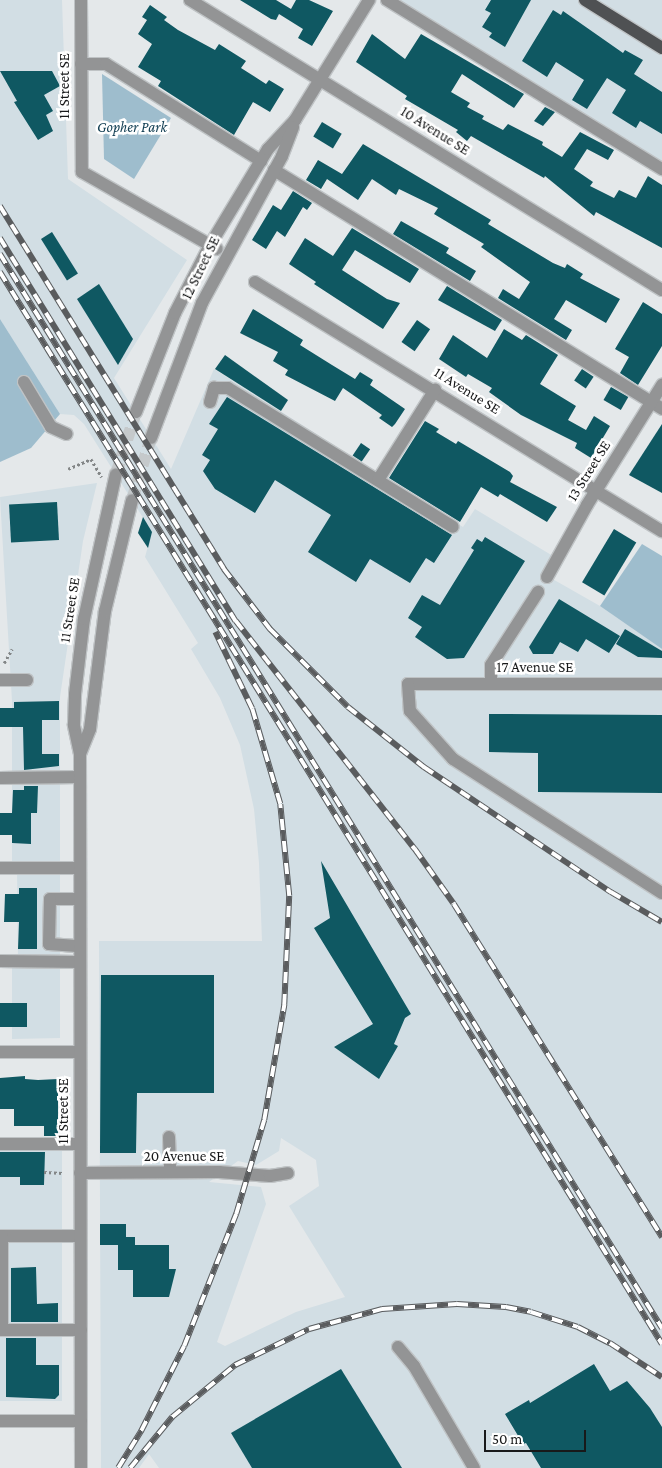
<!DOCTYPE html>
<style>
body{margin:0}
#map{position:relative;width:662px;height:1468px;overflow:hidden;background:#e4e8ea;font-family:"Crimson Pro",serif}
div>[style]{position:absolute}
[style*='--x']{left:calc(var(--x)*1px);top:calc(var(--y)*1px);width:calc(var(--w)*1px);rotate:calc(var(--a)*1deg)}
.built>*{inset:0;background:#d2dee4;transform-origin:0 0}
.green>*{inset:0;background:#9ebdcd}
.building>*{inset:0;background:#0f5862;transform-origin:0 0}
.minor-tunnel>*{height:12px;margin-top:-6px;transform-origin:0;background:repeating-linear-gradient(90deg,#c5c9cb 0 12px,transparent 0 18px)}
.path>*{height:2.5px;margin-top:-1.25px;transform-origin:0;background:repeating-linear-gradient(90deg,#838687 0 2.5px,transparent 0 5px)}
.roads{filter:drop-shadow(1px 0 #bfc3c5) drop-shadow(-1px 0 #bfc3c5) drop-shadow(0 1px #bfc3c5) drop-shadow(0 -1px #bfc3c5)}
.minor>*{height:12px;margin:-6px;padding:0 6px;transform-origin:6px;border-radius:6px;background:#939495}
.major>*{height:12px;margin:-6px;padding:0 6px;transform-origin:6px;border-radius:6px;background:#4f5153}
.rail>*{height:5.5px;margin-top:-2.75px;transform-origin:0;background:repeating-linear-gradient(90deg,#fff 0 11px,#5a5c5e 0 22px);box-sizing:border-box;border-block:1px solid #5a5c5e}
span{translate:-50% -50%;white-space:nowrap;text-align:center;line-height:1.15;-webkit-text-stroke:5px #fff;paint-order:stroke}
.street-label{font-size:15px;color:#18191a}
.park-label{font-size:15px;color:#154155;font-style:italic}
.scale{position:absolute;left:484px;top:1430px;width:102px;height:22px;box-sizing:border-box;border:2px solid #18191a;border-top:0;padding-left:6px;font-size:15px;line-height:18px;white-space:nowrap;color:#18191a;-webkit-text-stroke:4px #fff;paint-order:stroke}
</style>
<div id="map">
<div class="built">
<i style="clip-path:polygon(evenodd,0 0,62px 0,68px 179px,187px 260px,114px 378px,171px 469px,214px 369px,463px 527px,475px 509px,553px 556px,542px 573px,600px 606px,662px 649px,662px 1468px,159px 1468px,149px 1454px,139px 1468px,101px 1468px,99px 941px,262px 941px,259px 863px,254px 809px,240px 745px,220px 698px,191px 649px,198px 643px,145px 557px,152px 532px,84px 424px,74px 415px,60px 414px,0 319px,0 0,281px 1138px,316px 1160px,319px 1186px,289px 1206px,345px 1297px,296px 1312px,225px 1346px,217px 1342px,266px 1204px,261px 1187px,209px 1182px,238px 1161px,256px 1165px,279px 1151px,281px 1138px)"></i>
<i style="clip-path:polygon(392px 0,662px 0,662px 170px)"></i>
<i style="clip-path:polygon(97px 483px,83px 541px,60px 697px,60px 1038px,12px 1039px,12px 960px,18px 960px,17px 868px,12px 867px,12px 701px,0 497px)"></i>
<i style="left:0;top:1142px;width:62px;height:259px"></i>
</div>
<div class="green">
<i style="clip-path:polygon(102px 74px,171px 118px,134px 179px,104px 159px)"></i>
<i style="clip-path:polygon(0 319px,60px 414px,31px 448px,0 462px)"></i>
<i style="clip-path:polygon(642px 544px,662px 556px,662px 649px,600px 606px)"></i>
</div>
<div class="building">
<i style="clip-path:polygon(240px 0,276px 0,291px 9px,296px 0,309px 0,333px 11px,312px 46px,298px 38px,303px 29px,279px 14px,276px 20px,271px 19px)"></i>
<i style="clip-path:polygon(491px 0,531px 0,505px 47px,489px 37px,492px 33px,482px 27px,491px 13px,485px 10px)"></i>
<i style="clip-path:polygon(150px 5px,167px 17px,164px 20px,178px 30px,215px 50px,219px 44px,246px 61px,241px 68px,266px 84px,269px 80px,284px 89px,270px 112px,253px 102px,234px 135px,158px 86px,161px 81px,138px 67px,152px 44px,138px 34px,147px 20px,142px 17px)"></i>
<i style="clip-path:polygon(553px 10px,561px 15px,563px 11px,623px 53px,625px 50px,643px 60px,634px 74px,662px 92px,662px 134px,640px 121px,636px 128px,612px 113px,626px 90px,607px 78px,587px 109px,572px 100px,584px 80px,556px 62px,547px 77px,522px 61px)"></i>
<i style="clip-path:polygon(372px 34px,405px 59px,421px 34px,524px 94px,514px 108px,462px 74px,451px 92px,470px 103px,467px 107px,484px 116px,482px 119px,503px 130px,508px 124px,543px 142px,542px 145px,562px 157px,580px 132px,614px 150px,608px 160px,587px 149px,574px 169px,593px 182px,590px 186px,614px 198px,619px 190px,636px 198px,648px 176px,662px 185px,662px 248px,596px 212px,594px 216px,545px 176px,544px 178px,471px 136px,467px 141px,456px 132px,458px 130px,405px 99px,407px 96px,356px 62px)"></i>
<i style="clip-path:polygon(0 71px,52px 71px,60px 86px,44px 95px,53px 111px,46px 115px,53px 131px,38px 140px,14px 102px,17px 101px)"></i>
<i style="clip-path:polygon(545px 107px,555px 112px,543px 126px,534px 121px)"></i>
<i style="left:322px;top:122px;width:23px;height:17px;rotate:31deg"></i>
<i style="clip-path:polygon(363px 144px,491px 220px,488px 224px,553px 263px,565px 268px,567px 264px,583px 274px,580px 278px,620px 299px,606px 323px,566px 300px,554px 319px,572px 330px,566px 340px,498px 298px,503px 289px,519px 299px,530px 282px,481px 247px,484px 244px,434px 214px,438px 208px,399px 189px,396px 195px,372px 179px,358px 200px,327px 179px,321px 189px,306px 180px,318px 160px,342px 174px)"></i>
<i style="clip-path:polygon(293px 191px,312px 203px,307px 210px,303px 207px,285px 237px,277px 231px,266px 249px,252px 240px,273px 205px,281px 210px)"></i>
<i style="clip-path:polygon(401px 221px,449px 248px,446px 253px,476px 271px,470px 281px,393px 234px)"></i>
<i style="clip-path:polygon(352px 228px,419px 269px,410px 283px,355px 250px,342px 270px,387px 299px,400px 303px,383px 329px,314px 284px,316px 282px,289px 264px,305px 238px,333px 256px)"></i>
<i style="left:52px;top:232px;width:49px;height:13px;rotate:58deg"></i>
<i style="clip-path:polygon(99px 284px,133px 339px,118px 365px,77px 299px)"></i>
<i style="clip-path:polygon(447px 286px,502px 320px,495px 331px,438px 300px)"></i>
<i style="clip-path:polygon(643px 302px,662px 314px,662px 346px,638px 385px,620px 373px,629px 357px,615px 349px)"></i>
<i style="clip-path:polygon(253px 309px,303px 340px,300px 345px,332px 365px,355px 379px,360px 372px,373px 380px,370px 385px,405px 409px,395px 424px,392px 427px,379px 418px,382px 415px,343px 388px,335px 401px,285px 375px,288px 370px,273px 361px,278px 352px,240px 333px)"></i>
<i style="left:417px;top:320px;width:16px;height:27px;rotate:35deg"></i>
<i style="clip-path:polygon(504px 329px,522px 340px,526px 335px,558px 355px,540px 384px,576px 406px,568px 420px,586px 430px,594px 416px,610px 426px,591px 458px,575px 448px,577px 443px,521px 415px,489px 392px,492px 388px,468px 374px,466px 377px,439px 359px,453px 335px,487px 358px)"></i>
<i style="clip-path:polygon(225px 355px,288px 400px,281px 411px,215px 369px)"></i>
<i style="left:582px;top:369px;width:14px;height:14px;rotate:34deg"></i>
<i style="left:611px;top:387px;width:20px;height:15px;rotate:30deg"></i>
<i style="clip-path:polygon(227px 397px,452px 535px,434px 563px,426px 558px,410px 583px,370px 559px,356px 582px,308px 552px,331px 515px,275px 480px,255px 513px,215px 489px,203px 471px,210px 460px,202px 455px,218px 429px,209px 424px)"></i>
<i style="clip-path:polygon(425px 421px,439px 429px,436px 432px,456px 444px,458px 441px,510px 472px,513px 476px,510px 482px,557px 507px,547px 522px,500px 494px,498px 497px,481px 487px,460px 522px,389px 478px)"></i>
<i style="clip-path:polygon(662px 424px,662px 493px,629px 475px)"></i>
<i style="left:361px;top:443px;width:11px;height:15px;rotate:34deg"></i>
<i style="left:57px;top:502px;width:38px;height:48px;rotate:87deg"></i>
<i style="clip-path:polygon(143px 517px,152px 532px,148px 548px,138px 533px)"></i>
<i style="left:614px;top:529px;width:26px;height:62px;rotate:31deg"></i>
<i style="clip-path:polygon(485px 537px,525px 561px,464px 658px,447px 659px,415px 637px,422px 627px,408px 618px,422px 595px,440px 605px,474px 550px,471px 548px,477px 539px,482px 542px)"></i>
<i style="clip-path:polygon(559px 599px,620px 636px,609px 653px,586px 639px,578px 652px,560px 642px,553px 654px,533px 654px,529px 647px)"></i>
<i style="clip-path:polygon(625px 629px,662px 651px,662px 658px,638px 657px,616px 644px)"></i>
<i style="clip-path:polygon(59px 701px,59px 720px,42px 720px,42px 754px,59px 754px,59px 766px,24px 770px,23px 727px,0 727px,0 708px,14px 708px,14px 702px)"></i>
<i style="clip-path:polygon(489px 714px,662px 715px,662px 793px,538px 792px,538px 753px,489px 752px)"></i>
<i style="clip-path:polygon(24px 786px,38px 786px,37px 813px,31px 813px,31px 844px,12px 843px,12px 835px,0 835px,0 813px,12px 813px,13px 790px,24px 790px)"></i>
<i style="clip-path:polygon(321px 861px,411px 1014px,405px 1018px,394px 1044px,398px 1046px,379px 1079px,334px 1047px,373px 1024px,314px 928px,330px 918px)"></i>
<i style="clip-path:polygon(19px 888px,37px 888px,37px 949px,18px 949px,19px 922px,4px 922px,5px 894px,19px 894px)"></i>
<i style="clip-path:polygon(101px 975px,214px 975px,214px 1093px,137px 1093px,136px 1153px,100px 1153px)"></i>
<i style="left:0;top:1003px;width:27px;height:24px"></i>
<i style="clip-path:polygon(25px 1076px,25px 1079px,38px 1080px,58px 1079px,58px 1136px,44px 1136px,44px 1126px,14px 1126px,14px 1109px,0 1109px,0 1078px)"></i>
<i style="clip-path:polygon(0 1152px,45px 1152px,44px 1185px,20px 1185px,20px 1177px,0 1177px)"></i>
<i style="clip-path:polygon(100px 1224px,126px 1224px,126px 1237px,135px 1237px,135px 1245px,169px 1245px,169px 1269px,176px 1269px,169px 1297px,133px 1297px,133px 1270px,118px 1270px,118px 1245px,100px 1245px)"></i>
<i style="clip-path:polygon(36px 1267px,37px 1304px,58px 1303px,58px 1322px,11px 1322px,11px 1268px)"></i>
<i style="clip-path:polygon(6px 1338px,36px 1338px,36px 1365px,59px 1365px,59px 1395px,55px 1399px,6px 1397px)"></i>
<i style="clip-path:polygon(594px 1364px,610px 1391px,627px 1381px,650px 1408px,662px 1427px,662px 1468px,541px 1468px,526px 1443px,523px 1444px,505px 1414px,529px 1400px,530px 1403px)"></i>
<i style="clip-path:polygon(341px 1369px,402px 1468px,252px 1468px,231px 1433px)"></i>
</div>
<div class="minor-tunnel">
<i style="--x:116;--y:474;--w:65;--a:-72.1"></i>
<i style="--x:132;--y:500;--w:65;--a:-73"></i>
</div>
<div class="path">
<i style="--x:68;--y:469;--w:25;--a:-23"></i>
<i style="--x:91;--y:459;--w:21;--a:59"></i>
<i style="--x:4;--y:663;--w:16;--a:-60"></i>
<i style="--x:44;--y:1172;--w:19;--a:3"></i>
</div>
<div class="roads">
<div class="minor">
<i style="--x:81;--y:0;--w:172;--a:89.7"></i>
<i style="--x:82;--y:172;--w:155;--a:29.7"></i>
<i style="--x:190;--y:0;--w:554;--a:31.57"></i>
<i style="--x:387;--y:0;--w:323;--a:31.6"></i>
<i style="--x:81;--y:64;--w:25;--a:0"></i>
<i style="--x:106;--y:64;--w:183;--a:32"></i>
<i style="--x:274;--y:170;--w:456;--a:31.6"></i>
<i style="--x:255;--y:282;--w:477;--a:31.5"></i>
<i style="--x:24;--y:382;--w:52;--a:59"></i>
<i style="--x:51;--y:427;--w:17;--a:24"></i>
<i style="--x:210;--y:402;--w:15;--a:-74"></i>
<i style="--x:214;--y:388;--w:14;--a:0"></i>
<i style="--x:228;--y:388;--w:264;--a:31.7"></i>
<i style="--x:136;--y:412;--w:106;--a:-68.5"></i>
<i style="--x:175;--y:313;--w:76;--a:-62.8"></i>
<i style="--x:210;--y:245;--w:112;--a:-58.9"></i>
<i style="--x:268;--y:149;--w:40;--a:-47"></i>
<i style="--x:295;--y:120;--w:141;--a:-58.3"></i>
<i style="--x:151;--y:438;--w:144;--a:-69.3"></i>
<i style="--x:202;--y:303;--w:167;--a:-61.4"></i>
<i style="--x:282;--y:156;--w:31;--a:-69"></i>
<i style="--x:378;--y:480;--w:107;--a:-57.7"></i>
<i style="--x:547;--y:577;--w:82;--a:-60.9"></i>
<i style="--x:587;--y:505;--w:142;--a:-58"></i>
<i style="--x:0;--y:680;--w:27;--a:0"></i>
<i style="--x:491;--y:684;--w:19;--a:-90"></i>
<i style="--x:491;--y:665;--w:87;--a:-57.2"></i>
<i style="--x:662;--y:684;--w:254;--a:180"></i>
<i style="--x:408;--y:684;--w:27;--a:86"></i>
<i style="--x:410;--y:711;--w:64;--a:48.1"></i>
<i style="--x:453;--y:759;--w:248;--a:32.7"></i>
<i style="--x:80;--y:754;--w:27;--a:-68"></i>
<i style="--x:90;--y:729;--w:119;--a:-82.8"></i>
<i style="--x:105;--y:611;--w:114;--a:-76.3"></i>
<i style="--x:0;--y:778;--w:80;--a:-0.7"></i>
<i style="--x:0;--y:868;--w:80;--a:0"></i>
<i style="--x:80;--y:899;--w:30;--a:180"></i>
<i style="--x:50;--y:899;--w:45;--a:91.3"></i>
<i style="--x:49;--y:944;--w:31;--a:4"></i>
<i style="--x:0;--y:961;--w:80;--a:0.7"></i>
<i style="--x:0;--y:1052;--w:80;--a:0"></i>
<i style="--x:169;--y:1137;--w:35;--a:88"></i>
<i style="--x:0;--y:1144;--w:80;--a:0"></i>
<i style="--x:80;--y:1173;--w:139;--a:-0.4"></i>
<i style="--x:219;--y:1172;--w:51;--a:4.5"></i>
<i style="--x:270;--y:1176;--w:18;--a:-9"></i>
<i style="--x:0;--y:1236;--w:80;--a:0"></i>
<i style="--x:2;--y:1236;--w:94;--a:90"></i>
<i style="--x:0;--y:1330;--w:81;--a:0"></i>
<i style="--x:398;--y:1347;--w:25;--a:50"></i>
<i style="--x:414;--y:1366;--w:118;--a:59.5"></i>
<i style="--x:0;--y:1421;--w:81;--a:0"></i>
<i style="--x:81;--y:1468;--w:714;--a:-90.08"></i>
<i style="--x:80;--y:754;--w:30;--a:-102"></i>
<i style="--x:74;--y:725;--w:31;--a:-88"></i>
<i style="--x:75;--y:694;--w:76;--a:-83.2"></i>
<i style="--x:84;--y:619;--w:148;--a:-77.6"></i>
</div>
<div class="major">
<i style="--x:585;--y:0;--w:91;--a:31.9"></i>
</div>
</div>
<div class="rail">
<i style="--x:0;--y:206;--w:427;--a:58.3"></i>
<i style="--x:224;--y:569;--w:76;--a:52.5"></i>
<i style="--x:270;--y:629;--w:110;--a:45"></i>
<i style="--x:348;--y:707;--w:97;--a:38.3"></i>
<i style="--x:424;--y:767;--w:225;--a:33.8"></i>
<i style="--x:611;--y:892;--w:59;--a:30.5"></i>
<i style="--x:0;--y:238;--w:450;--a:58.4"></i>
<i style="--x:236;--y:621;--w:290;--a:51.9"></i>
<i style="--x:415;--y:849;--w:67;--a:54.7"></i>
<i style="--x:454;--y:904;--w:393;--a:58"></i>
<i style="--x:0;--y:254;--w:1262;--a:58.35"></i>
<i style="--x:0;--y:272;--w:1260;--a:58.3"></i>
<i style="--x:118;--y:1468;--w:44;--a:-58.1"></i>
<i style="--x:141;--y:1431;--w:95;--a:-63.2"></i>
<i style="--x:184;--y:1346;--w:142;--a:-68.5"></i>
<i style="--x:236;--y:1214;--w:98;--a:-73.4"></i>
<i style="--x:264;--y:1120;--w:117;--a:-80.1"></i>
<i style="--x:284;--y:1005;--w:109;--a:-87.4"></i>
<i style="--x:289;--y:896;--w:92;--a:-95.6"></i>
<i style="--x:280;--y:804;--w:99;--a:-106.4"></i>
<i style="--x:252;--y:709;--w:85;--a:-115.7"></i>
<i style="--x:130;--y:1468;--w:66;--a:-50.5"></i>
<i style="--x:172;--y:1417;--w:82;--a:-39.5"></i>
<i style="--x:235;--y:1365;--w:82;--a:-25.9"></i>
<i style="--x:309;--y:1329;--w:76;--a:-15.3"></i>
<i style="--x:382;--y:1309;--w:75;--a:-3.8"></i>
<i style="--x:457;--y:1304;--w:49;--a:3.5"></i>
<i style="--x:506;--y:1307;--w:25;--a:11"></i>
<i style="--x:531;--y:1312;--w:49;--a:17.7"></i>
<i style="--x:578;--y:1327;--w:36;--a:27"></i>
<i style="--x:610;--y:1343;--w:62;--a:33.2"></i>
</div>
<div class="street-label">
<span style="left:65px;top:86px;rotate:-90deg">11 Street SE</span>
<span style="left:435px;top:131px;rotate:32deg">10 Avenue SE</span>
<span style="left:201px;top:268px;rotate:-64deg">12 Street SE</span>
<span style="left:467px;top:391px;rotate:32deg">11 Avenue SE</span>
<span style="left:589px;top:471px;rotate:-58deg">13 Street SE</span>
<span style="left:70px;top:610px;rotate:-81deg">11 Street SE</span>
<span style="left:535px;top:668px">17 Avenue SE</span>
<span style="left:64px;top:1111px;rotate:-90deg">11 Street SE</span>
<span style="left:184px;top:1157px">20 Avenue SE</span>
</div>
<div class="park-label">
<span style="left:132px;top:128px">Gopher Park</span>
</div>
<div class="scale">50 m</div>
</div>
